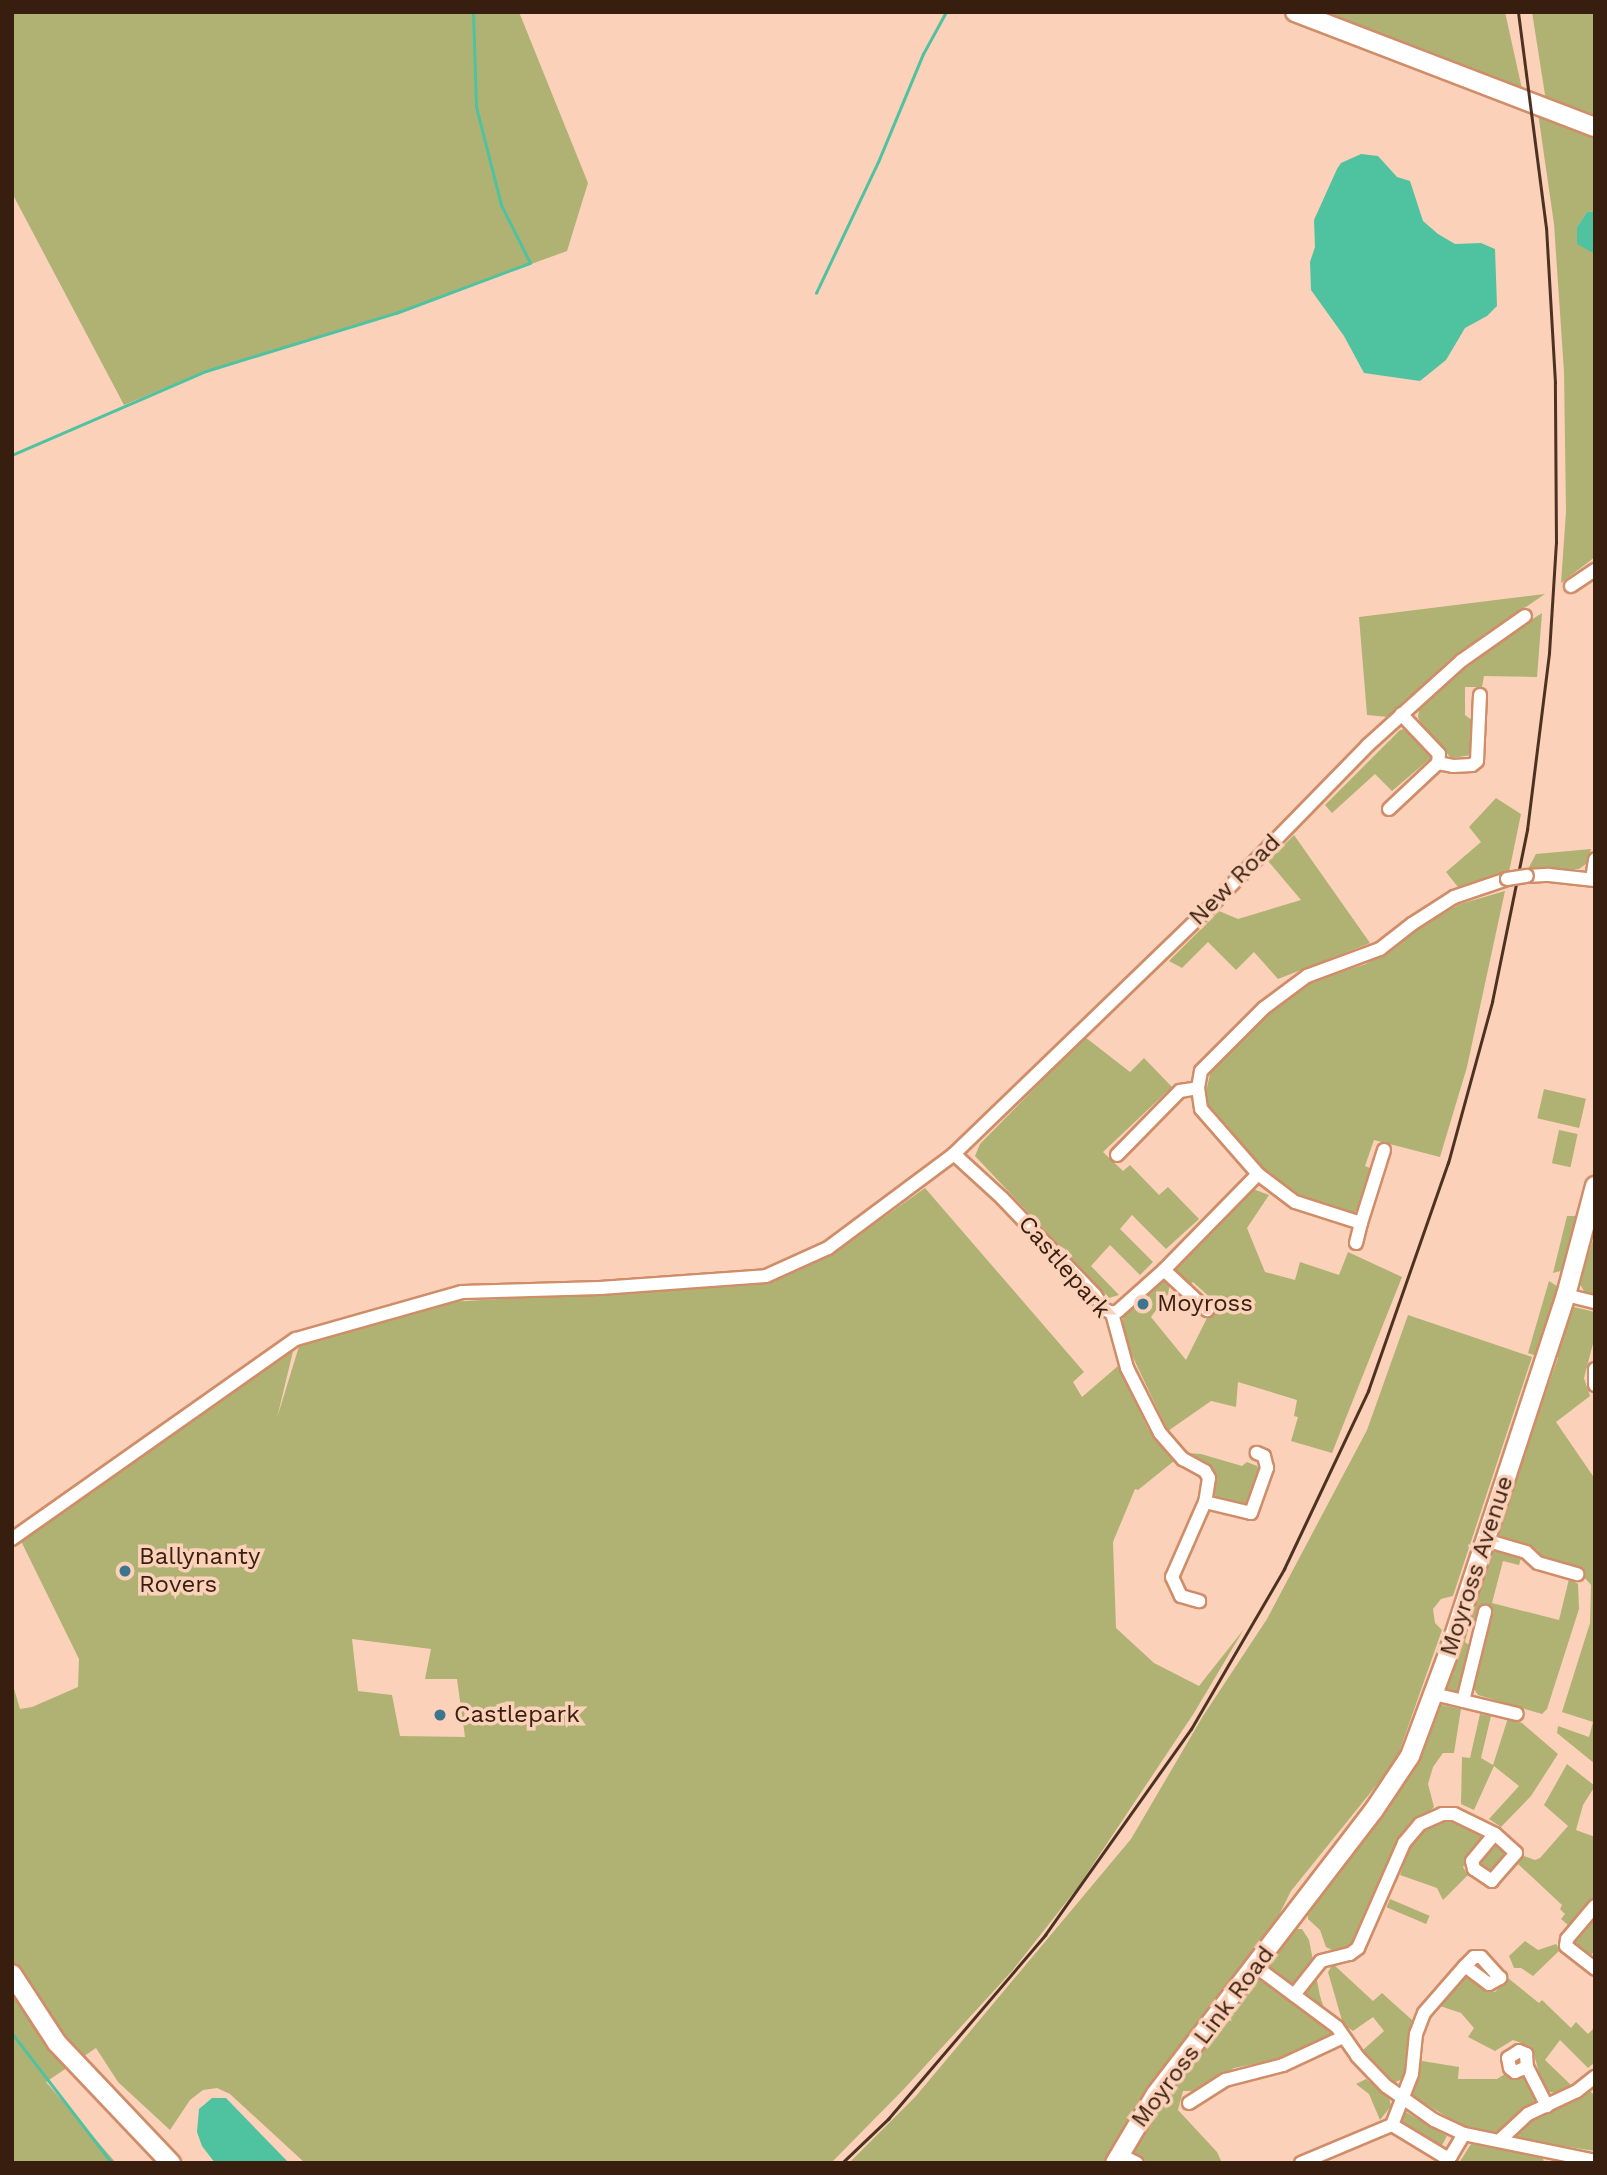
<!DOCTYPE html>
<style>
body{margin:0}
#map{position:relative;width:1607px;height:2175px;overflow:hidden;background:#fbd1ba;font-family:"Work Sans",sans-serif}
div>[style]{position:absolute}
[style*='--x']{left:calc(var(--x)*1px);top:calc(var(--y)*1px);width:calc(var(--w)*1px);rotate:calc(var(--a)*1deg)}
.green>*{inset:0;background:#b0b274;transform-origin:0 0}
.water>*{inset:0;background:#4fc2a0}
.stream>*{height:2.5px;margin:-1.25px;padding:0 1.25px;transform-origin:1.25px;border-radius:1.25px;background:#4fc2a0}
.roads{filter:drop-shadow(2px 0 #cf8d68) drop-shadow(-2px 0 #cf8d68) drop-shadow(0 2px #cf8d68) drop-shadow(0 -2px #cf8d68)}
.street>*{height:12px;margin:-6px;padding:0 6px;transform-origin:6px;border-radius:6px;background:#fff}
.secondary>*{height:18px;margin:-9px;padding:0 9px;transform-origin:9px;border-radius:9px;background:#fff}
.rail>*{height:2.5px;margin:-1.25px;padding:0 1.25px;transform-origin:1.25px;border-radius:1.25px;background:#4d3221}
.bridges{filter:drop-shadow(2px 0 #cf8d68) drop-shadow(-2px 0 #cf8d68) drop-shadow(0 2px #cf8d68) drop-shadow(0 -2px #cf8d68)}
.street-bridge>*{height:12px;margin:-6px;padding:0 6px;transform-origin:6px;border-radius:6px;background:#fff}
.dots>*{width:19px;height:19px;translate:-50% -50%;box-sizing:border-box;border:4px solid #fbd1ba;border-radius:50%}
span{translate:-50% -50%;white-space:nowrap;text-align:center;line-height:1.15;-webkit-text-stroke:7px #fbd1ba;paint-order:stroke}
.street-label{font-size:24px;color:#371e0e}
.poi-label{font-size:24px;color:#371e0e}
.left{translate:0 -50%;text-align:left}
.frame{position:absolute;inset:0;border:14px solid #371e0e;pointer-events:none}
</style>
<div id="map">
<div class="green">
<i style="clip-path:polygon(12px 12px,519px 12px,588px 183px,567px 251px,396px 313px,206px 371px,124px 405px,12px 193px)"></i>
<i style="clip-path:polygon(1311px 12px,1505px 12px,1522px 89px,1397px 46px)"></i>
<i style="clip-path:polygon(1532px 12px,1595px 12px,1595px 117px,1546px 101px)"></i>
<i style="clip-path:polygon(1538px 113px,1595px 134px,1595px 211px,1587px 212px,1577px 227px,1595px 254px,1595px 557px,1561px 583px,1566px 512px,1564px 372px,1554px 224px)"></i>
<i style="clip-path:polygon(1545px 594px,1456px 654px,1388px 717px,1367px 715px,1359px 617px)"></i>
<i style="clip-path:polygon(1542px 613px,1537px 677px,1484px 676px,1482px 687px,1465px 687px,1465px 715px,1473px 721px,1472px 755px,1451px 758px,1421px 724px,1418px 717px,1419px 710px,1480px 653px)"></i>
<i style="clip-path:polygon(1405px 729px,1432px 757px,1392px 791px,1375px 774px,1332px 813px,1325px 805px,1400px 730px)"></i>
<i style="clip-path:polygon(1496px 798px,1521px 814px,1509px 872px,1458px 887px,1446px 872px,1481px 842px,1469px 827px)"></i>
<i style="clip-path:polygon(1294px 835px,1370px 943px,1278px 979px,1254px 952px,1236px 970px,1208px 942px,1182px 968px,1169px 961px,1219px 911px,1238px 919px,1301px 900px,1268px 861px)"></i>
<i style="clip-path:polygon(1591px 849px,1586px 864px,1579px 869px,1528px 869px,1536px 854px)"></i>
<i style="clip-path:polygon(1505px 891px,1467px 1067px,1440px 1157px,1374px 1140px,1365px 1166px,1372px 1169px,1363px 1202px,1359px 1210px,1349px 1215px,1292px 1195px,1269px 1176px,1212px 1115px,1205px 1096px,1211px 1070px,1300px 985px,1366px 964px,1409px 933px,1460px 904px)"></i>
<i style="clip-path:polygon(1085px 1037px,1130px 1072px,1144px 1058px,1172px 1087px,1103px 1152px,1123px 1171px,1130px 1165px,1159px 1195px,1168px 1187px,1199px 1219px,1166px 1249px,1132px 1215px,1120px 1229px,1153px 1262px,1140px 1275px,1110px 1245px,1091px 1266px,1119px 1295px,1109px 1298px,975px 1156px,980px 1144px)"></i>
<i style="left:1544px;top:1089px;width:43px;height:30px;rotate:13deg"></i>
<i style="left:1559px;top:1130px;width:19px;height:34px;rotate:12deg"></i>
<i style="clip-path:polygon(evenodd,925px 1188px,1084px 1372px,1073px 1382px,1082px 1397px,1118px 1366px,1148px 1429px,1174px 1461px,1138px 1490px,1135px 1489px,1113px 1542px,1116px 1628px,1154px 1663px,1199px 1686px,1244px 1629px,1194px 1713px,1078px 1887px,1012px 1971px,903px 2090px,831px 2163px,305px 2163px,230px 2094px,217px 2088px,203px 2090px,190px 2100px,170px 2130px,118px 2082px,96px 2048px,46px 2082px,116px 2163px,12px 2163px,12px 1682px,20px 1709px,32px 1707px,78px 1687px,79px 1659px,18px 1535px,296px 1339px,277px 1418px,300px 1343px,450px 1302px,761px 1283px,828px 1257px,925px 1188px,352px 1639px,431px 1649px,425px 1679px,457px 1679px,465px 1737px,400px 1736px,392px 1695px,358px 1691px,352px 1639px)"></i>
<i style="clip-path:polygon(1253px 1189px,1269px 1195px,1247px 1228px,1265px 1272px,1295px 1280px,1300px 1262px,1339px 1275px,1348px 1252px,1402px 1277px,1332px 1453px,1291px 1441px,1298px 1417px,1294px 1416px,1297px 1400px,1238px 1382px,1236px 1407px,1211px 1401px,1168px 1431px,1120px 1330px,1125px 1312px,1162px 1280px,1170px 1284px,1168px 1294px,1151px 1317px,1186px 1360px,1215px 1302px,1193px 1282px,1188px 1286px,1178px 1276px,1175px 1267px)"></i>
<i style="clip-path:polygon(1567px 1216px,1579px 1216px,1564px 1270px,1553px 1273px)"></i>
<i style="clip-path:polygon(1595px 1234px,1595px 1296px,1586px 1294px,1579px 1283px)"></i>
<i style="clip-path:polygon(1549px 1281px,1560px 1288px,1542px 1345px,1534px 1355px,1528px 1353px)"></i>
<i style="clip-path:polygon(1574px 1307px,1595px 1312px,1595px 1336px,1584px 1378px,1590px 1396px,1556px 1422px,1595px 1479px,1595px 1764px,1557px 1733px,1558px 1726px,1589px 1737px,1593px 1722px,1562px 1712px,1590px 1623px,1591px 1585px,1578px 1570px,1536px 1558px,1538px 1550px,1524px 1548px,1519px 1565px,1503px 1561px,1492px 1603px,1559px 1620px,1569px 1579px,1578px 1584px,1579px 1609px,1547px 1709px,1542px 1714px,1478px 1695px,1474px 1689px,1491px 1609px,1480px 1606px,1476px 1624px,1470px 1622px,1465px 1642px,1471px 1647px,1460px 1692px,1452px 1694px,1446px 1688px,1447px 1677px,1541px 1394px,1545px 1394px,1558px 1358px,1555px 1349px,1570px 1308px)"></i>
<i style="clip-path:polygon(1408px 1315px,1532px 1357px,1453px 1596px,1441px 1599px,1433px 1609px,1435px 1623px,1442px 1630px,1396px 1761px,1291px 1891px,1277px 1919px,1290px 1929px,1302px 1929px,1309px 1940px,1320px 1996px,1333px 2036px,1284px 2058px,1234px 2068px,1200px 2091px,1183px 2091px,1178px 2110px,1217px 2152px,1222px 2163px,849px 2163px,916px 2096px,1131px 1839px,1203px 1716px,1267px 1619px,1367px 1430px)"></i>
<i style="clip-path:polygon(1188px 1453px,1201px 1454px,1242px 1466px,1247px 1462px,1257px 1466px,1260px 1472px,1248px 1505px,1216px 1497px)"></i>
<i style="clip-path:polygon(1438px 1704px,1461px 1709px,1454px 1753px,1443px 1753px,1433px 1767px,1428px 1784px,1434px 1807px,1401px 1836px,1360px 1934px,1340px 1954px,1326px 1947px,1320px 1930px,1308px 1919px,1308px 1906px)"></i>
<i style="clip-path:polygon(1480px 1714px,1491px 1716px,1481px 1758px,1493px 1765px,1508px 1718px,1522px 1723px,1558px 1754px,1531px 1796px,1501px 1827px,1489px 1819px,1519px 1786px,1494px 1766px,1474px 1810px,1461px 1804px,1462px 1757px,1470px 1758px)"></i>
<i style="clip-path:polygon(1567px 1764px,1595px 1786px,1583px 1805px,1576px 1830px,1595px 1837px,1595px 1897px,1568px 1925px,1561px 1919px,1565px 1914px,1560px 1909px,1562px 1905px,1518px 1864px,1524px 1856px,1535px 1860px,1540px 1858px,1568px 1826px,1544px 1805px)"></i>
<i style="clip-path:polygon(1442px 1821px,1458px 1823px,1483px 1835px,1463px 1867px,1468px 1875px,1443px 1900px,1437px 1888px,1400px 1875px,1407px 1854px,1418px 1837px,1426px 1828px)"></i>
<i style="clip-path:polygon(1495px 1842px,1510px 1856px,1493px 1876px,1478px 1866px)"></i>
<i style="left:1390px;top:1899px;width:43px;height:9px;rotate:23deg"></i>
<i style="clip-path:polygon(1595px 1912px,1595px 1951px,1590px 1956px,1573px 1943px,1572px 1938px)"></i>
<i style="clip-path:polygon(1525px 1941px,1538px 1950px,1556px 1944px,1560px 1950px,1533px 1976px,1521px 1968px,1514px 1968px,1509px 1956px)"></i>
<i style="clip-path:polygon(1333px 1964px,1373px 2001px,1382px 1993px,1412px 2020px,1410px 2066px,1402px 2079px,1394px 2083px,1363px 2050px,1384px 2031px,1373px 2017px,1353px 2031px,1343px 2024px,1328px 1972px)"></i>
<i style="clip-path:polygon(1468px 1975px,1487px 1992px,1495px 1992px,1508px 1978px,1539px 2003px,1542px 2000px,1571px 2028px,1576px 2022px,1588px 2034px,1595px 2027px,1595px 2062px,1588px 2068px,1560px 2040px,1545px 2060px,1571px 2085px,1556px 2093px,1544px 2091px,1532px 2047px,1513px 2040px,1495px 2051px,1468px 2037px,1474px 2028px,1461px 2013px,1437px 2005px,1462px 1976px)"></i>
<i style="clip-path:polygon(1422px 2061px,1459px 2067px,1458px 2079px,1497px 2079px,1508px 2072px,1528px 2076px,1536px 2100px,1495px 2134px,1471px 2131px,1409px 2094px)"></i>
<i style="clip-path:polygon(1366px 2079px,1389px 2097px,1391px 2106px,1380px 2120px,1369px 2094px,1356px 2084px)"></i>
<i style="clip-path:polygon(1590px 2091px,1595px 2096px,1595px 2151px,1517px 2139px,1515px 2135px,1527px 2121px)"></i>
<i style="clip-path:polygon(1406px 2112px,1447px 2136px,1441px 2147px,1436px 2147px,1434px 2141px,1410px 2128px,1407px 2130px,1400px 2125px,1398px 2116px)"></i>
<i style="clip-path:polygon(1471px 2144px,1541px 2156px,1545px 2163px,1459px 2163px)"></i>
</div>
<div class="water">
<i style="clip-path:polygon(1361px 154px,1378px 156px,1397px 177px,1410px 181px,1423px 221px,1438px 234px,1455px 244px,1481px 243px,1495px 249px,1497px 306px,1487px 316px,1465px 328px,1446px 360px,1420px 381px,1364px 373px,1344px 336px,1311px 290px,1310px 262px,1315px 247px,1314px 220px,1337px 169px,1341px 163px)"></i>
<i style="clip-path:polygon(1595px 211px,1595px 254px,1577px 244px,1577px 227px,1587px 212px)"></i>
<i style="clip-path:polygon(212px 2098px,226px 2098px,289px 2163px,215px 2163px,202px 2146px,197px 2132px,199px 2109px)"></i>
</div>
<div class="stream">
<i style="--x:816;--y:293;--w:145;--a:-64.7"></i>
<i style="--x:878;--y:162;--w:117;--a:-67.4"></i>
<i style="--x:923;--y:54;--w:48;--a:-61.3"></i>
<i style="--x:12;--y:455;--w:211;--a:-23.4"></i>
<i style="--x:206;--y:371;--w:199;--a:-17"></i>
<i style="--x:396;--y:313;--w:143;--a:-20.5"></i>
<i style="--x:530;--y:263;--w:65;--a:-116.6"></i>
<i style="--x:501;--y:205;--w:101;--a:-104.3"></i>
<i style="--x:476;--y:107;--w:95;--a:-91.8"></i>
<i style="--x:12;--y:2033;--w:164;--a:52.4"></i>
</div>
<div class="roads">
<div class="street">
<i style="--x:1571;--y:586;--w:29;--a:-34"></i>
<i style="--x:1438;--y:763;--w:15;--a:11"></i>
<i style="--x:1453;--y:766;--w:19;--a:-3"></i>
<i style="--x:1472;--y:765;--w:6;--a:-39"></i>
<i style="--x:1477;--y:761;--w:66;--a:-87.4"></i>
<i style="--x:1389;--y:809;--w:67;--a:-43.2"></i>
<i style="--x:1438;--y:763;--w:9;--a:-84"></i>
<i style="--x:1439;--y:754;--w:55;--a:-133.5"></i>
<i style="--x:1527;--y:876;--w:22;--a:-3"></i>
<i style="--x:1549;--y:875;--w:46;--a:6.2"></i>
<i style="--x:1592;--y:879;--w:20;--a:-81"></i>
<i style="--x:1384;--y:1150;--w:77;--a:107.5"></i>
<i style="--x:1361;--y:1223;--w:69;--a:-162.3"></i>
<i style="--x:1295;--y:1202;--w:46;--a:-142.9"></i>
<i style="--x:1258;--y:1174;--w:86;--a:-131.2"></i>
<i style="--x:1201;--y:1109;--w:21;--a:-98"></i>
<i style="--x:1198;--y:1088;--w:17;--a:-80"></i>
<i style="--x:1201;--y:1071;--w:89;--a:-45"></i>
<i style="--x:1264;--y:1008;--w:54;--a:-36.7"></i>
<i style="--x:1307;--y:976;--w:78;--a:-20.3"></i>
<i style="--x:1380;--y:949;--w:41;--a:-38"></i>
<i style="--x:1412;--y:924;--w:50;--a:-32.7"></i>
<i style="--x:1454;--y:897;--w:56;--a:-18.8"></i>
<i style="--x:954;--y:1154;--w:65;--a:42.5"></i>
<i style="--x:1002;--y:1198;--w:134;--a:46.2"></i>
<i style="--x:1095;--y:1295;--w:17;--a:57"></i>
<i style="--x:1104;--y:1309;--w:9;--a:27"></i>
<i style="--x:1112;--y:1313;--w:57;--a:74.7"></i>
<i style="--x:1127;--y:1368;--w:73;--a:63.1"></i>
<i style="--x:1160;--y:1433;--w:35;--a:49"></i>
<i style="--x:1183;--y:1459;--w:25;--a:29"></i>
<i style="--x:1205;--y:1471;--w:8;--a:60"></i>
<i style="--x:1209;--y:1478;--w:24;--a:99"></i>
<i style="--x:1205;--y:1502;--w:82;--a:113.7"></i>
<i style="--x:1172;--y:1577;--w:21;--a:65"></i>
<i style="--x:1181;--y:1596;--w:19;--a:16"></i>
<i style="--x:1117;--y:1155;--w:90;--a:-45.5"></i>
<i style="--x:1180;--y:1091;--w:18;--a:-9"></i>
<i style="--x:1356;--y:1243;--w:21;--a:-76"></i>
<i style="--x:1164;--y:1270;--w:59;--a:42.9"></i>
<i style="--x:1566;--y:1295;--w:30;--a:14"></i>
<i style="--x:1112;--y:1313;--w:6;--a:-18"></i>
<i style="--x:1118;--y:1311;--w:62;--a:-41.7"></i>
<i style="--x:1164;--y:1270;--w:134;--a:-45.6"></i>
<i style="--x:1595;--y:1369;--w:16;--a:90"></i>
<i style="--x:1205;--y:1502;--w:47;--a:13.4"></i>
<i style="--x:1251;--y:1513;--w:48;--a:-70.4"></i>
<i style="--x:1267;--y:1468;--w:12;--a:-104"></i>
<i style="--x:1264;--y:1456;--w:8;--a:-157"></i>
<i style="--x:12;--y:1539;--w:347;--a:-35.2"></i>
<i style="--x:296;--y:1339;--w:173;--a:-15.8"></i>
<i style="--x:462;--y:1292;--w:138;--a:-1.7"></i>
<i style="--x:600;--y:1288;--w:166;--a:-4.1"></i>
<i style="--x:766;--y:1276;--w:68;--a:-24.3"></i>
<i style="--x:828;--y:1248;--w:157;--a:-36.7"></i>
<i style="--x:954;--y:1154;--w:359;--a:-44"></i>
<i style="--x:1212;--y:905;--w:222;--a:-45.7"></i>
<i style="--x:1367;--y:746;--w:127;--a:-42.1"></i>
<i style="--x:1461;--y:661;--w:78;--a:-35.1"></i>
<i style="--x:1485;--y:1540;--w:43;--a:16.3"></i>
<i style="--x:1526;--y:1552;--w:16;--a:43"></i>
<i style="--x:1538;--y:1563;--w:41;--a:15.8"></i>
<i style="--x:1434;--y:1694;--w:85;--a:13.5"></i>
<i style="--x:1463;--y:1701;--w:92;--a:-76.1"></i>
<i style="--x:1595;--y:1906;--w:43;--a:130.3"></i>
<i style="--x:1567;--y:1939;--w:7;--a:98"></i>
<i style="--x:1566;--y:1946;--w:37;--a:38"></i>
<i style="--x:1255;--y:1966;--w:102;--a:36.6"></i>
<i style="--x:1337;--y:2027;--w:35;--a:55"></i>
<i style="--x:1357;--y:2056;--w:42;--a:46"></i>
<i style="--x:1386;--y:2086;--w:59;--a:35.3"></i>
<i style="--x:1434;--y:2120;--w:33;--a:25"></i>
<i style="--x:1464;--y:2134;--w:134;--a:11.6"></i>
<i style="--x:1294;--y:1995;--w:43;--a:-51.5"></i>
<i style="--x:1321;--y:1961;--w:30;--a:-14"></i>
<i style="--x:1350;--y:1954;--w:10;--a:-37"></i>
<i style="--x:1358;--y:1948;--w:115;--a:-66.3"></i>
<i style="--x:1404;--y:1843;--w:25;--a:-50"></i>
<i style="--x:1420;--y:1824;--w:24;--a:-24"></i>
<i style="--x:1442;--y:1814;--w:12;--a:0"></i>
<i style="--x:1454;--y:1814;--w:46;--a:26"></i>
<i style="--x:1495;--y:1834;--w:28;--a:42"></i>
<i style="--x:1516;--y:1853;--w:37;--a:131"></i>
<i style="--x:1492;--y:1881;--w:22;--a:-146"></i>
<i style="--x:1474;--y:1869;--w:8;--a:-104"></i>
<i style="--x:1472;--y:1861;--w:35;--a:-50"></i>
<i style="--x:1527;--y:2067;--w:13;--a:157"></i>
<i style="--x:1515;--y:2072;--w:6;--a:-141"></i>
<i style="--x:1510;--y:2068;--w:10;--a:-101"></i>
<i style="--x:1508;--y:2058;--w:13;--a:-32"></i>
<i style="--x:1519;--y:2051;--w:8;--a:23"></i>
<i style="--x:1526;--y:2054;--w:13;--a:86"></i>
<i style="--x:1527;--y:2067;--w:44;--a:62.9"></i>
<i style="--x:1189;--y:2103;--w:43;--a:-32.6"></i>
<i style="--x:1225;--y:2080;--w:60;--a:-14.5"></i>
<i style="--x:1283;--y:2065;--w:66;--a:-25"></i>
<i style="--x:1464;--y:2134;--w:26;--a:121"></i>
<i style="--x:1451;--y:2156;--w:6;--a:171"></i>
<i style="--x:1445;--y:2157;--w:62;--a:-148.9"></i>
<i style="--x:1392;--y:2125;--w:55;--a:-68.6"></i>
<i style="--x:1412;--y:2074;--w:40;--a:-84.3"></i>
<i style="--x:1416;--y:2034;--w:22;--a:-69"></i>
<i style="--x:1424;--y:2013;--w:62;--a:-48.9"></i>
<i style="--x:1465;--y:1966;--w:30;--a:37"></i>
<i style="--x:1489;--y:1984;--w:13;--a:-29"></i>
<i style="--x:1500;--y:1978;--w:28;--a:-132"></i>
<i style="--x:1481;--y:1957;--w:7;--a:180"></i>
<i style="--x:1474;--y:1957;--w:13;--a:135"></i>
<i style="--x:1500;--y:2140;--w:38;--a:-43"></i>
<i style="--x:1528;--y:2114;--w:54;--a:-25.1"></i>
<i style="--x:1577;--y:2091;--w:23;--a:-38"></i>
<i style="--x:1119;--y:2154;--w:20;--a:27"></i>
<i style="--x:1301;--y:2163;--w:99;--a:-22.7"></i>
</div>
<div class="secondary">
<i style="--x:1295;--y:12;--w:321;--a:21"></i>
<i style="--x:12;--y:1974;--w:82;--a:56.9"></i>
<i style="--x:57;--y:2043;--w:166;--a:46.5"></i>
<i style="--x:1115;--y:2163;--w:80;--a:-59.3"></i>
<i style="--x:1156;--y:2094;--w:358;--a:-52.5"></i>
<i style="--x:1374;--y:1810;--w:65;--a:-56.3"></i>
<i style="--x:1410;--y:1756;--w:106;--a:-69.5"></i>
<i style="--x:1447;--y:1657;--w:381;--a:-71.8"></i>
<i style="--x:1566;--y:1295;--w:113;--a:-75.1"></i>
</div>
</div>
<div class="rail">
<i style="--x:842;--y:2163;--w:64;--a:-43.7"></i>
<i style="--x:888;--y:2119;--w:242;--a:-49.5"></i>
<i style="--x:1045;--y:1935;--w:252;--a:-54.7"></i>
<i style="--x:1191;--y:1729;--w:185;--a:-59.8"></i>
<i style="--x:1284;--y:1569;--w:197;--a:-64.7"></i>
<i style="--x:1368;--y:1391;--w:242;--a:-70.7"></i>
<i style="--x:1448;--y:1163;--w:167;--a:-74.7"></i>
<i style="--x:1492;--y:1002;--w:176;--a:-78.5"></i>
<i style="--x:1527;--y:830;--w:178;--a:-82.9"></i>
<i style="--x:1549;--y:653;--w:110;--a:-86.4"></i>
<i style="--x:1556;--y:543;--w:160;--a:-90.4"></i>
<i style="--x:1555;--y:383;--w:155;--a:-93.3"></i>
<i style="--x:1546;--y:228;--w:218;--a:-97.4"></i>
</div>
<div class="bridges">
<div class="street-bridge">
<i style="--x:1507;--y:879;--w:20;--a:-9"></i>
</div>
</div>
<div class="dots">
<i style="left:1143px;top:1304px;background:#3d758f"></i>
<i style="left:125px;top:1571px;background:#3d758f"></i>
<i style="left:440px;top:1715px;background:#3d758f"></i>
</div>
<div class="street-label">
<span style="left:1235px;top:880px;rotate:-45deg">New Road</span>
<span style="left:1064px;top:1267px;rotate:49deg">Castlepark</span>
<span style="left:1477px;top:1566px;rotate:-72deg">Moyross Avenue</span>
<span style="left:1203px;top:2037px;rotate:-53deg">Moyross Link Road</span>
</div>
<div class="poi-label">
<span class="left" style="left:1157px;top:1304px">Moyross</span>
<span class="left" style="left:139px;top:1571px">Ballynanty<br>Rovers</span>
<span class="left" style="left:454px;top:1715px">Castlepark</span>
</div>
<div class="frame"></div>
</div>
